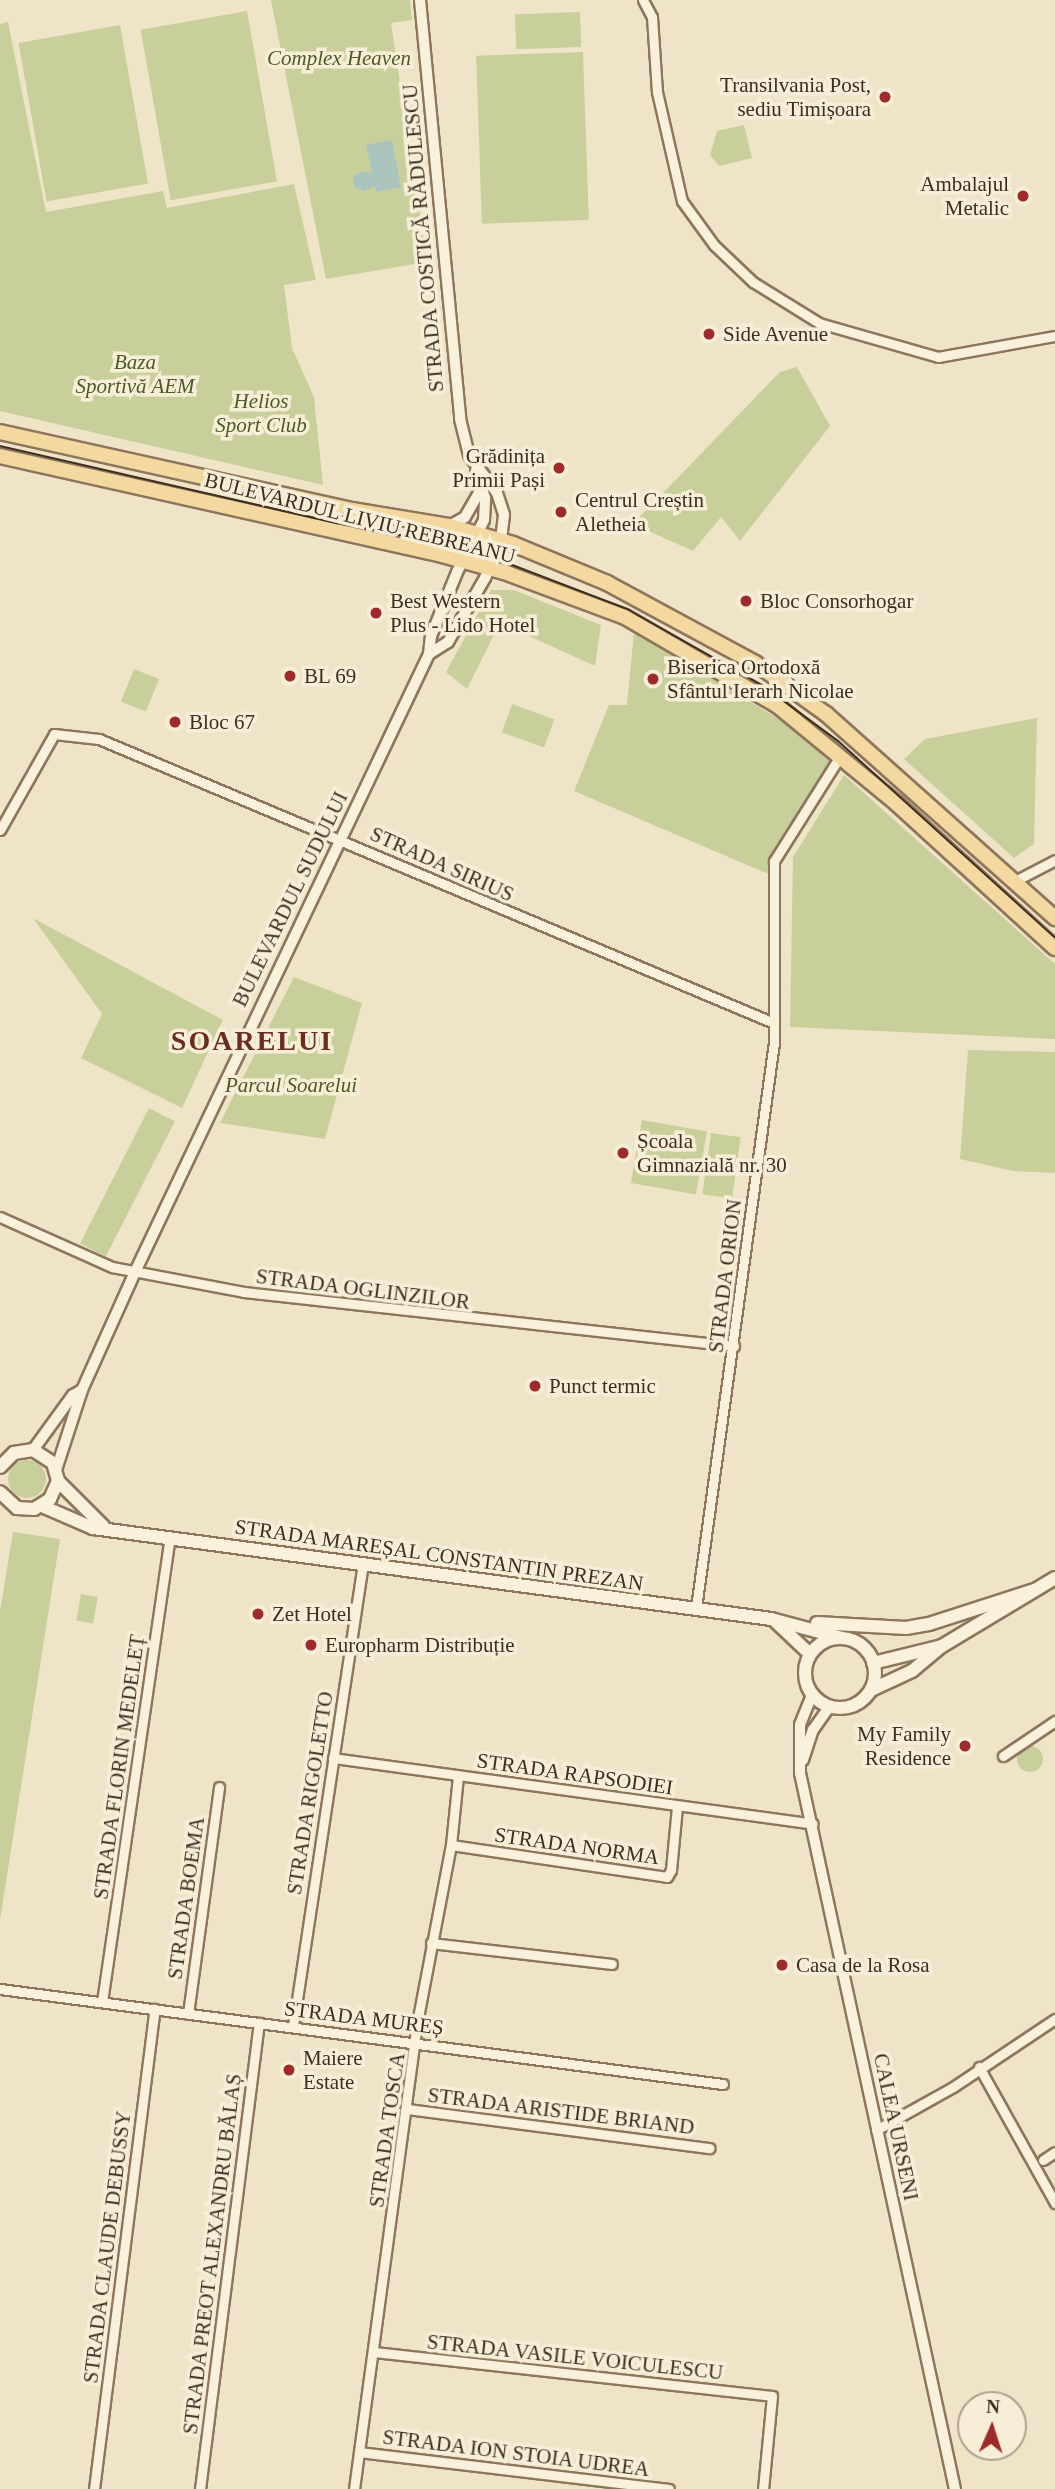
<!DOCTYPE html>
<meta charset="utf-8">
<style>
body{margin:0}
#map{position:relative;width:1055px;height:2489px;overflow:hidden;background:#f0e4c8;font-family:Georgia,serif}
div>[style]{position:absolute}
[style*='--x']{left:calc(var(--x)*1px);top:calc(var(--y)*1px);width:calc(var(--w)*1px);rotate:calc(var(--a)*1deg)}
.green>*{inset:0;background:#c9cf9b;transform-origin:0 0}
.round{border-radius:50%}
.water>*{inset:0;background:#a9c4bc}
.roads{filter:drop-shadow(2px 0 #8d765c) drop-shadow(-2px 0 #8d765c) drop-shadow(0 2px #8d765c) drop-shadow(0 -2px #8d765c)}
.minor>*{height:9px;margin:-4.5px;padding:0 4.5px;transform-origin:4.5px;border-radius:4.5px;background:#faf1dc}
.tertiary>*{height:10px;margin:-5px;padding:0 5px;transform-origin:5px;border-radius:5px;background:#faf1dc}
.secondary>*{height:12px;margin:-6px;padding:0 6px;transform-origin:6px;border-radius:6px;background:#faf1dc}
.secondary>.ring{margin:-6px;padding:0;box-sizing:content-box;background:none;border:12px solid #faf1dc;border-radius:50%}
.primary>*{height:14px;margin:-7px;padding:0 7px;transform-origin:7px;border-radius:7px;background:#f3d9a0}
.tram>*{height:2px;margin:-1px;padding:0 1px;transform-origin:1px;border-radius:1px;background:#3d2e20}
.dots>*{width:19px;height:19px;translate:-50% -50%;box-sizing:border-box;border:4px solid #f7eed8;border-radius:50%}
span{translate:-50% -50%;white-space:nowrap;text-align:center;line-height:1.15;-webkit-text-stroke:7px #f7eed8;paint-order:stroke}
.park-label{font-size:21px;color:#4d5a26;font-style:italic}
.poi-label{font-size:21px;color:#3d2e20}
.right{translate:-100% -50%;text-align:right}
.left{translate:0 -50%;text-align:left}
.street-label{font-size:21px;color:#3d2e20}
.district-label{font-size:28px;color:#6b2e1e;font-weight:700;letter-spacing:2px}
.north{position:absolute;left:957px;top:2391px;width:70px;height:70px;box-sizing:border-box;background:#f7eed8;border:2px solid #ada18e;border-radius:50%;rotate:3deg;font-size:19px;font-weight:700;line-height:28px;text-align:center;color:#3d2e20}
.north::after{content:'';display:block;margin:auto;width:24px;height:32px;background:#9e2a2b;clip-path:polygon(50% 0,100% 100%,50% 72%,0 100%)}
</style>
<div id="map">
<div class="green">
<i style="clip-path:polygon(271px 0,410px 0,412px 20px,391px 23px,427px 262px,326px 279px)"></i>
<i style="left:247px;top:11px;width:173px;height:108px;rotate:80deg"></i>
<i style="left:580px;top:12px;width:35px;height:65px;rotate:88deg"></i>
<i style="clip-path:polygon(8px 22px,46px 212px,163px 191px,167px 208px,294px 184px,316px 280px,284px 285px,292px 348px,314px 397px,323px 485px,0 411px,0 24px)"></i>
<i style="left:120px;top:25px;width:161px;height:103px;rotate:80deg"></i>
<i style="left:583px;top:52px;width:168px;height:107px;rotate:88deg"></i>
<i style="clip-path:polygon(744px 125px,752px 158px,719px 166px,710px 155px,717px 131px)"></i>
<i style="clip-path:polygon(797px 367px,830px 426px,740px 541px,721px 517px,693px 551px,633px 524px,780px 372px)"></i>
<i style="clip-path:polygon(491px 590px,514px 590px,601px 625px,595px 666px,500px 623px,467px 689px,446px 672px)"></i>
<i style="clip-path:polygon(634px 632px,840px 756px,773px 876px,574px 791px,609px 705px,627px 705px)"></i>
<i style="left:134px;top:669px;width:27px;height:35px;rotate:22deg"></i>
<i style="left:512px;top:704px;width:45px;height:30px;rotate:20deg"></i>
<i style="clip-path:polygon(1037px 718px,1034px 844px,1014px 858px,904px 759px,925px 739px)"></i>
<i style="clip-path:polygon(844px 775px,1055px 964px,1055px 1039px,790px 1027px,793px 857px)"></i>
<i style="clip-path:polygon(33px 918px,223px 1020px,182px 1108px,81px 1058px,102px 1014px)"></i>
<i style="clip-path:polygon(294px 977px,362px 1003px,325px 1139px,220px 1123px)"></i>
<i style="clip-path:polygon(968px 1050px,1055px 1052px,1055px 1173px,1013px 1171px,960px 1159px)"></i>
<i style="left:149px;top:1108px;width:29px;height:152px;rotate:27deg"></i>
<i style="left:642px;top:1120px;width:66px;height:64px;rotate:10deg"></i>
<i style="left:711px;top:1133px;width:30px;height:62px;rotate:8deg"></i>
<i class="round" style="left:8px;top:1460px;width:38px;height:38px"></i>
<i style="clip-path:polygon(13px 1532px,60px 1539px,0 1920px,0 1611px)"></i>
<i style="left:81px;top:1594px;width:17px;height:27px;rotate:10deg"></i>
<i class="round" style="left:1017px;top:1746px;width:26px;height:26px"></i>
</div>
<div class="water">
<i style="clip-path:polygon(392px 140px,401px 187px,376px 192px,375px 185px,365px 191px,354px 187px,353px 177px,361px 171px,372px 173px,366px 145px)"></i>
</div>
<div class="roads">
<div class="minor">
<i style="--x:643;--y:0;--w:19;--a:62"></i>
<i style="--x:652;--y:17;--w:75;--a:86.2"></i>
<i style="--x:657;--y:92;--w:112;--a:77.1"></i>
<i style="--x:682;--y:201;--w:54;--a:54"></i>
<i style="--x:714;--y:245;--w:54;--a:43.5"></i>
<i style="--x:753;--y:282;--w:78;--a:31.8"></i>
<i style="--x:819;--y:323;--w:124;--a:15.9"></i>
<i style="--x:938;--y:357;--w:119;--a:-10.2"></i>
<i style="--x:0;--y:830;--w:110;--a:-60.6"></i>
<i style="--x:54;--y:734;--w:45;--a:6.3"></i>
<i style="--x:99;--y:739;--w:732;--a:22.82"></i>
<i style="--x:1013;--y:882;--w:47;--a:-27.6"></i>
<i style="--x:0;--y:1217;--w:123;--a:24.1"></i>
<i style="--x:112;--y:1267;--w:134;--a:10.7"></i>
<i style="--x:244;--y:1292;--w:493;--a:6.3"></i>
<i style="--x:696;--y:1608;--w:571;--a:-82.15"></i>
<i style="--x:774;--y:1042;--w:181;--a:-90"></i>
<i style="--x:774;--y:861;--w:124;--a:-57.8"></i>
<i style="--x:1003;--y:1756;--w:63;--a:-33.9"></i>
<i style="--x:333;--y:1758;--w:484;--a:7.8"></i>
<i style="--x:451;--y:1845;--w:218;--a:8.4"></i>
<i style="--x:667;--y:1877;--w:8;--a:-60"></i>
<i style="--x:671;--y:1870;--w:64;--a:-84.6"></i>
<i style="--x:431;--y:1943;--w:182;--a:6.6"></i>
<i style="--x:0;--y:1989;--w:729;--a:7.49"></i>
<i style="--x:102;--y:2002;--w:469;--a:-81.7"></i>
<i style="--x:188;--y:2014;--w:229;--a:-82.2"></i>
<i style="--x:293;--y:2026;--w:466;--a:-81.4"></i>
<i style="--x:979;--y:2067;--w:156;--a:60.8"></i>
<i style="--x:408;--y:2109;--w:304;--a:7.4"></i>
<i style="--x:876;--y:2130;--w:88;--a:-29.2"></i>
<i style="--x:953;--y:2087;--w:123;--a:-33.7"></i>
<i style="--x:1043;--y:2160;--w:14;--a:-34"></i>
<i style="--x:374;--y:2352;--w:400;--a:6.3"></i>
<i style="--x:772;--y:2396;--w:93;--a:95.5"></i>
<i style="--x:359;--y:2452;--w:312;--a:6.8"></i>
<i style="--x:94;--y:2489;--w:484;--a:-82.8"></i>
<i style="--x:200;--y:2489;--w:470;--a:-82.8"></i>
<i style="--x:354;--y:2489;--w:470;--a:-82.3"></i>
<i style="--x:417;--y:2023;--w:181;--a:-79.2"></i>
<i style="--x:451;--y:1845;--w:69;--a:-84.2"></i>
</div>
<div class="tertiary">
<i style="--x:420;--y:0;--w:421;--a:84.5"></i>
<i style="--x:460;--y:419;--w:37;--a:76"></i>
<i style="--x:469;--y:455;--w:47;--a:53.6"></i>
<i style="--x:497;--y:493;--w:23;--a:72"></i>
<i style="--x:504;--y:515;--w:25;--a:97"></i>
<i style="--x:501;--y:540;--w:41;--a:112.8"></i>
<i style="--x:485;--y:578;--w:74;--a:120"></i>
<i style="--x:448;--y:642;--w:22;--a:148"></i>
<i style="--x:449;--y:526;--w:18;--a:-29"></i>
<i style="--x:465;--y:517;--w:32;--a:-60"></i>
<i style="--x:33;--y:1450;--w:68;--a:-54"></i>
<i style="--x:73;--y:1395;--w:10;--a:-29"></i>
<i style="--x:56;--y:1470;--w:84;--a:-72"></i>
<i style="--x:82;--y:1390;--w:129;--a:-65.8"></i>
<i style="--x:135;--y:1272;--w:684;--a:-64.56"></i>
<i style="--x:429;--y:654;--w:18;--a:-84"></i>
<i style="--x:431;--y:636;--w:71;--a:-67.8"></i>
<i style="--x:458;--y:570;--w:56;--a:-62.5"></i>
<i style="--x:484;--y:520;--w:22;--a:-87"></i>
<i style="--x:485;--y:498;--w:30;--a:-107"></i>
<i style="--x:812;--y:1695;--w:32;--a:112"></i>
<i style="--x:800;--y:1725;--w:48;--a:90"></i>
<i style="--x:800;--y:1773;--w:733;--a:77.79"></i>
<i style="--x:803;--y:1760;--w:32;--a:-72"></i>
<i style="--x:813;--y:1730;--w:28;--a:-55"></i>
</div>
<div class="secondary">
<i style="--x:0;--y:1467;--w:20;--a:-45"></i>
<i style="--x:14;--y:1453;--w:19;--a:-9"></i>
<i style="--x:33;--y:1450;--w:24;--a:33"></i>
<i style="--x:53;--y:1463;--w:19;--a:74"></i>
<i style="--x:58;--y:1481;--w:20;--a:114"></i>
<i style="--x:50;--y:1499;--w:19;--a:148"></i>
<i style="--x:34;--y:1509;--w:17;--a:-177"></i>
<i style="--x:17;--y:1508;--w:23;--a:-137"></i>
<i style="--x:58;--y:1481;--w:64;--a:45"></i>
<i style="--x:42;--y:1506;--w:56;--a:23.3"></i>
<i style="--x:93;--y:1528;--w:684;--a:7.64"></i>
<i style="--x:771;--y:1619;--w:73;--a:15"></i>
<i style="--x:777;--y:1623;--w:45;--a:43.2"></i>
<i style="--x:817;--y:1623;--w:89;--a:3.2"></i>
<i style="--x:906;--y:1628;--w:23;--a:-10"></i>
<i style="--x:929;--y:1624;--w:110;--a:-17.9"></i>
<i class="ring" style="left:805px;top:1638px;width:58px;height:58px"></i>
<i style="--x:873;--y:1663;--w:71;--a:-13.8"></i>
<i style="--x:942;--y:1646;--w:132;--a:-31"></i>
<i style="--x:871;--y:1690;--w:45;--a:-24.9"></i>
<i style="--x:912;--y:1671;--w:39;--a:-40"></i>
</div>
<div class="primary">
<i style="--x:0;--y:432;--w:361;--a:12.5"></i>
<i style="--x:352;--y:510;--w:98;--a:9.4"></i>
<i style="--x:449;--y:526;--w:66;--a:15.7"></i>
<i style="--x:513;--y:544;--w:102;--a:22.5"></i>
<i style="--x:607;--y:583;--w:168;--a:28.4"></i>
<i style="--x:755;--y:663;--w:87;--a:35.7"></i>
<i style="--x:826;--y:714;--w:307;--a:41.7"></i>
<i style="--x:0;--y:456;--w:453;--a:12.6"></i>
<i style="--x:442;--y:555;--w:64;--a:15.3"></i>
<i style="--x:504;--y:572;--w:129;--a:20.4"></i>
<i style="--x:625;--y:617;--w:177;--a:30.2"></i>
<i style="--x:778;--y:706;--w:153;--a:39.4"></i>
<i style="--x:896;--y:803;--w:215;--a:42.4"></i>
</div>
</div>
<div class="tram">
<i style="--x:0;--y:446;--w:346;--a:12.9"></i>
<i style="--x:337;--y:523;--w:133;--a:10.8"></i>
<i style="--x:468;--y:548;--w:170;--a:21"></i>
<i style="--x:627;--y:609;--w:155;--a:29.4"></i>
<i style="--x:762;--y:685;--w:94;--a:36.4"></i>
<i style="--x:838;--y:741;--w:293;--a:42.2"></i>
</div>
<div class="dots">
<i style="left:885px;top:97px;background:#9e2a2b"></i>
<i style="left:1023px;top:196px;background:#9e2a2b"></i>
<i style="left:709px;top:334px;background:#9e2a2b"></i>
<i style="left:559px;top:468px;background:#9e2a2b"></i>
<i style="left:561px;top:512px;background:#9e2a2b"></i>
<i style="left:746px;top:601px;background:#9e2a2b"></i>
<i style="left:376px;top:613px;background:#9e2a2b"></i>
<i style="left:290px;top:676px;background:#9e2a2b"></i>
<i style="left:653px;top:679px;background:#9e2a2b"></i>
<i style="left:175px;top:722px;background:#9e2a2b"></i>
<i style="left:623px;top:1153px;background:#9e2a2b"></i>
<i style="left:535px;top:1386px;background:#9e2a2b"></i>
<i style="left:258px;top:1614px;background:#9e2a2b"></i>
<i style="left:311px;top:1645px;background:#9e2a2b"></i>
<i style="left:965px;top:1746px;background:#9e2a2b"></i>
<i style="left:782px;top:1965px;background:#9e2a2b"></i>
<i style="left:289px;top:2070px;background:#9e2a2b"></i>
</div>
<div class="park-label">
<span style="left:339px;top:58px">Complex Heaven</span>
<span style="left:135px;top:374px">Baza<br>Sportivă AEM</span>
<span style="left:261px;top:413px">Helios<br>Sport Club</span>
<span style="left:291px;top:1085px">Parcul Soarelui</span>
</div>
<div class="poi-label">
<span class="right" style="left:871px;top:97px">Transilvania Post,<br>sediu Timișoara</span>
<span class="right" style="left:1009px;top:196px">Ambalajul<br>Metalic</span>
<span class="left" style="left:723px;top:334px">Side Avenue</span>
<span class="right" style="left:545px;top:468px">Grădinița<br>Primii Pași</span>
<span class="left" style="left:575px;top:512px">Centrul Creștin<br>Aletheia</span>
<span class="left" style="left:390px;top:613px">Best Western<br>Plus - Lido Hotel</span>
<span class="left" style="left:760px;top:601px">Bloc Consorhogar</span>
<span class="left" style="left:667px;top:679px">Biserica Ortodoxă<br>Sfântul Ierarh Nicolae</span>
<span class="left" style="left:304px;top:676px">BL 69</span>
<span class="left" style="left:189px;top:722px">Bloc 67</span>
<span class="left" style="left:637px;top:1153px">Școala<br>Gimnazială nr. 30</span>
<span class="left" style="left:549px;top:1386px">Punct termic</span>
<span class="left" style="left:272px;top:1614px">Zet Hotel</span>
<span class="left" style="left:325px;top:1645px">Europharm Distribuție</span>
<span class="right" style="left:951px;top:1746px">My Family<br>Residence</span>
<span class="left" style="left:796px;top:1965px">Casa de la Rosa</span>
<span class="left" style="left:303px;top:2070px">Maiere<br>Estate</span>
</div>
<div class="street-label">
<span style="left:423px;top:238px;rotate:-95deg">STRADA COSTICĂ RĂDULESCU</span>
<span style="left:360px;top:518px;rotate:14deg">BULEVARDUL LIVIU REBREANU</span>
<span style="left:442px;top:864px;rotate:24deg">STRADA SIRIUS</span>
<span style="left:290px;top:899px;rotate:-64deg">BULEVARDUL SUDULUI</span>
<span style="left:725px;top:1276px;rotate:-83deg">STRADA ORION</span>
<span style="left:363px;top:1289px;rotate:7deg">STRADA OGLINZILOR</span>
<span style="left:439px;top:1555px;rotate:8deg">STRADA MAREȘAL CONSTANTIN PREZAN</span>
<span style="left:119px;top:1767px;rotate:-82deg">STRADA FLORIN MEDELEȚ</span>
<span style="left:575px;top:1774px;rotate:8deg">STRADA RAPSODIEI</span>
<span style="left:310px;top:1793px;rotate:-81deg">STRADA RIGOLETTO</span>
<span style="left:577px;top:1846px;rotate:8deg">STRADA NORMA</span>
<span style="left:186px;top:1898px;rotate:-82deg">STRADA BOEMA</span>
<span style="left:364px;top:2018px;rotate:7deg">STRADA MUREȘ</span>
<span style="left:561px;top:2111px;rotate:7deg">STRADA ARISTIDE BRIAND</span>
<span style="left:896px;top:2127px;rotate:78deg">CALEA URSENI</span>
<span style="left:387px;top:2130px;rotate:-82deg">STRADA TOSCA</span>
<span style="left:107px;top:2247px;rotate:-83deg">STRADA CLAUDE DEBUSSY</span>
<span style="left:212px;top:2254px;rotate:-83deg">STRADA PREOT ALEXANDRU BĂLAȘ</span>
<span style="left:575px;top:2357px;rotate:6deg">STRADA VASILE VOICULESCU</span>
<span style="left:516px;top:2453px;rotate:7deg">STRADA ION STOIA UDREA</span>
</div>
<div class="district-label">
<span style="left:252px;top:1041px">SOARELUI</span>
</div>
<div class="north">N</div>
</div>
